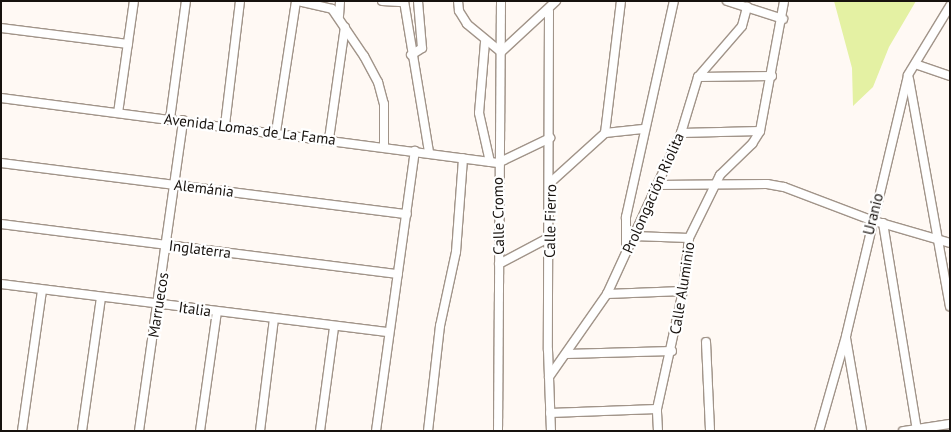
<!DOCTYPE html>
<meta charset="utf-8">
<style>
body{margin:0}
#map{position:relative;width:951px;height:432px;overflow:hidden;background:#fff9f4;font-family:"PT Sans",sans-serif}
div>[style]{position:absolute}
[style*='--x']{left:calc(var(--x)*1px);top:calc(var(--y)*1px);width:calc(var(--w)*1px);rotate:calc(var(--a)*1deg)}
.green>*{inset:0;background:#e4f1a3}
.roads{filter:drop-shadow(1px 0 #a19489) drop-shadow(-1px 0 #a19489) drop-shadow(0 1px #a19489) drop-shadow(0 -1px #a19489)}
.minor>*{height:8px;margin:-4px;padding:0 4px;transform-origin:4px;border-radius:4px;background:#fff}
span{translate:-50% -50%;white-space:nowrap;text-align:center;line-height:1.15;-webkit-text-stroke:4.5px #fff;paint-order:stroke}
.street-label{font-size:15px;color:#17120e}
.frame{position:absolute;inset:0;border:2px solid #17120e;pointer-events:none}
</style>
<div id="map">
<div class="green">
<i style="clip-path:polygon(834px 1px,916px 1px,889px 47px,873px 87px,853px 106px,852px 68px)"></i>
</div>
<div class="roads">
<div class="minor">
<i style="--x:298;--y:1;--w:35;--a:13"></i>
<i style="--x:332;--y:9;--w:57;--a:55.8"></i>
<i style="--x:364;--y:56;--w:30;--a:62"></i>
<i style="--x:378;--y:82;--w:23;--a:75"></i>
<i style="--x:384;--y:104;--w:42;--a:90"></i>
<i style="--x:382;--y:1;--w:22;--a:3"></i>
<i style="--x:404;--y:1;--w:153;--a:80.6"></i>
<i style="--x:458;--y:1;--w:10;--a:84"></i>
<i style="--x:459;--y:11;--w:15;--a:58"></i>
<i style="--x:467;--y:24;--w:44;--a:39.5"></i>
<i style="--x:501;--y:52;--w:75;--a:-42.8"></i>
<i style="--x:727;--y:1;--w:59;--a:17.8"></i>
<i style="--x:549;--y:11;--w:339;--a:90.2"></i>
<i style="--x:548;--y:350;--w:81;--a:87.9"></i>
<i style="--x:339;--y:16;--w:15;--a:-86"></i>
<i style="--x:1;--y:28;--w:128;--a:7.2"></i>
<i style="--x:485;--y:42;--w:71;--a:94.8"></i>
<i style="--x:479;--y:113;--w:50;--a:77.3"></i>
<i style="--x:411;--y:55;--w:13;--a:-32"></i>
<i style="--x:422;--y:48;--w:47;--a:-94.9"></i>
<i style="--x:915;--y:64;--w:37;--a:19"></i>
<i style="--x:698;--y:77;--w:74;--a:-0.8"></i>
<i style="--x:909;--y:79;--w:231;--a:79.8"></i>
<i style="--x:1;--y:98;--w:501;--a:7.45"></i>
<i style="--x:498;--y:163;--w:58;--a:-25.7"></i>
<i style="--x:118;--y:113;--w:113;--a:-81.9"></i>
<i style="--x:170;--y:119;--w:119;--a:-82.3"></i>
<i style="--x:225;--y:125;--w:125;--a:-83.1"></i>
<i style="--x:276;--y:132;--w:133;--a:-81.3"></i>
<i style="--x:605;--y:133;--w:38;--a:-6"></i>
<i style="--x:681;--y:133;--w:79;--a:-1.5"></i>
<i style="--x:329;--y:139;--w:113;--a:-81.9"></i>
<i style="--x:1;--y:163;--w:409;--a:7.2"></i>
<i style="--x:551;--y:182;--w:73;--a:-42.2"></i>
<i style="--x:605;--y:133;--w:133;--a:-83.1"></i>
<i style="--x:657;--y:185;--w:110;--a:-0.5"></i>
<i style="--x:767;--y:184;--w:17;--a:10"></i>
<i style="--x:784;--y:187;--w:93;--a:20.8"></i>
<i style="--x:871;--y:220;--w:82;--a:16.2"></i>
<i style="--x:883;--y:223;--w:211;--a:80.7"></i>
<i style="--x:1;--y:224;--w:400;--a:7.2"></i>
<i style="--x:633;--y:236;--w:56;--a:2"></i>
<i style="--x:626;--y:250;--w:33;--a:-90"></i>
<i style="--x:626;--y:217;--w:221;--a:-77.5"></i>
<i style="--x:499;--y:264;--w:58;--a:-27.9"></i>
<i style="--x:1;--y:284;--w:391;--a:7.1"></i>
<i style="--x:607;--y:294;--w:76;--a:-2.3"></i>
<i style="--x:846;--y:338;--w:94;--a:80.2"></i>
<i style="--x:706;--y:342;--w:89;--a:87.4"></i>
<i style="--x:566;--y:354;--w:106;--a:-1.6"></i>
<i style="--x:549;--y:377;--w:101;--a:-55.1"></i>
<i style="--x:607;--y:294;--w:177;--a:-65.3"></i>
<i style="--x:681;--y:133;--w:59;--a:-73.1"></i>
<i style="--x:698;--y:77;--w:67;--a:-49.2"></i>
<i style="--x:742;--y:26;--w:20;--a:-75"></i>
<i style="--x:550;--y:413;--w:107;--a:-2.1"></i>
<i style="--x:22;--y:431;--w:142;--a:-81.9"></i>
<i style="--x:82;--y:431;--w:135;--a:-81.9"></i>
<i style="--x:139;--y:431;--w:314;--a:-81.9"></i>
<i style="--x:200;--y:431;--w:120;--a:-81.9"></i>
<i style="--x:260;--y:431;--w:113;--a:-82.9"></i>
<i style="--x:320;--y:431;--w:105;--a:-82.3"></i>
<i style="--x:376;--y:431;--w:283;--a:-82.1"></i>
<i style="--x:428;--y:431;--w:106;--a:-83.5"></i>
<i style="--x:440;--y:326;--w:76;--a:-77.8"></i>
<i style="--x:456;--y:252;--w:94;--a:-85.7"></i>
<i style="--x:498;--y:431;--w:430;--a:-89.6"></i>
<i style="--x:658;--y:431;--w:22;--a:-93"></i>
<i style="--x:657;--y:409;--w:121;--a:-77.6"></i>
<i style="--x:683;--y:291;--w:53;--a:-83.5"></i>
<i style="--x:689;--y:238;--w:70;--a:-63.8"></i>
<i style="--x:720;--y:175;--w:45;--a:-44.1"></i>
<i style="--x:752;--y:144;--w:15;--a:-58"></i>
<i style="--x:760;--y:131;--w:132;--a:-79.5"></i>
<i style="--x:819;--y:431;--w:99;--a:-74.1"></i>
<i style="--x:846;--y:336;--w:268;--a:-76.6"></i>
<i style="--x:908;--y:75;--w:81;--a:-58.7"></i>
<i style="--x:903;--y:431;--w:48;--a:-8.5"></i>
</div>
</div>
<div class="street-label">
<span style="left:250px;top:129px;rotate:7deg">Avenida Lomas de La Fama</span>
<span style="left:204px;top:188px;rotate:7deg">Alemánia</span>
<span style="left:653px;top:193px;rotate:-66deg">Prolongación Riolita</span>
<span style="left:873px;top:214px;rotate:-76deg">Uranio</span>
<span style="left:498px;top:216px;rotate:-91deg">Calle Cromo</span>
<span style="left:550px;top:221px;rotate:-89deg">Calle Fierro</span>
<span style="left:200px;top:249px;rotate:7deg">Inglaterra</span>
<span style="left:682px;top:288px;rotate:-81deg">Calle Aluminio</span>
<span style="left:158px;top:305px;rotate:-81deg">Marruecos</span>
<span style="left:195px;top:309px;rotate:8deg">Italia</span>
</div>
<div class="frame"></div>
</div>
